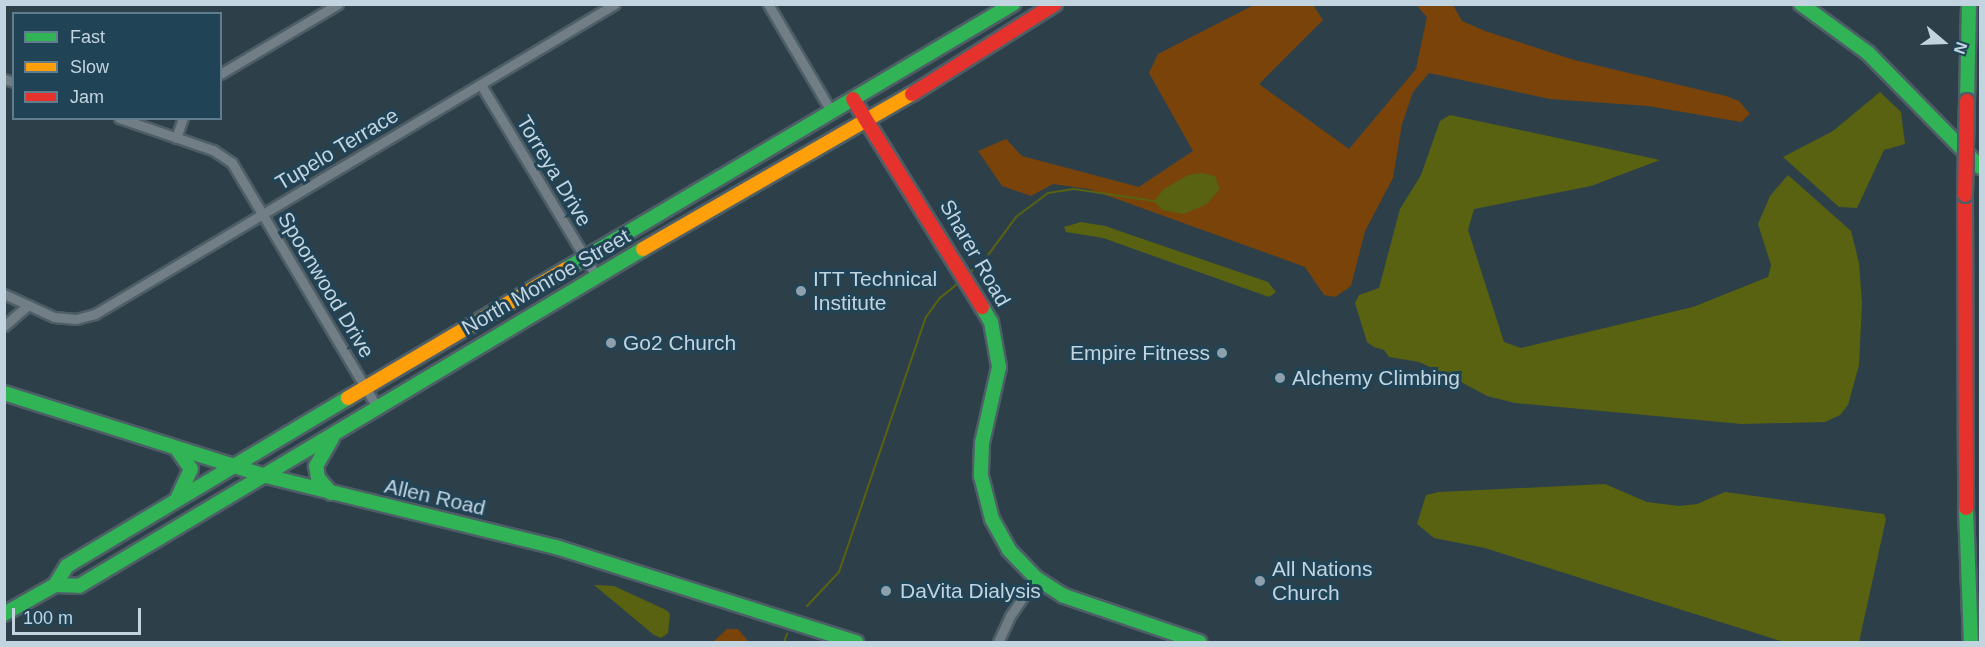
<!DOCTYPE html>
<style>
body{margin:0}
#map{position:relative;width:1985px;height:647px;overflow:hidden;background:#2d404a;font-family:Arial,sans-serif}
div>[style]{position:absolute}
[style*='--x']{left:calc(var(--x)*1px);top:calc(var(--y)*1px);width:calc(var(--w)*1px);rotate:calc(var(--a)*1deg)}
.green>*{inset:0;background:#79430a}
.water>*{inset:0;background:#586210}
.stream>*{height:2px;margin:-1px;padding:0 1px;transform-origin:1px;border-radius:1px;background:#586210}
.roads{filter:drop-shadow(2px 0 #4e5e67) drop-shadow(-2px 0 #4e5e67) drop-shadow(0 2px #4e5e67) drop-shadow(0 -2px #4e5e67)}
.street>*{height:9px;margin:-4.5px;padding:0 4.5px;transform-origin:4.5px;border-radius:4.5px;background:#717e86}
.fast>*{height:14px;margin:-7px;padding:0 7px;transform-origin:7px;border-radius:7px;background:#30b455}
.slow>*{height:14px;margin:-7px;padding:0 7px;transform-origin:7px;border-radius:7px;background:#ff9f0a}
.jam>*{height:14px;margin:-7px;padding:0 7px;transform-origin:7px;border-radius:7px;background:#e5322d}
.bridges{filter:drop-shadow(2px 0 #4e5e67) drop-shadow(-2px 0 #4e5e67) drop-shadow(0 2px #4e5e67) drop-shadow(0 -2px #4e5e67)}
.jam-bridge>*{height:14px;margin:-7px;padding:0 7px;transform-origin:7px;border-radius:7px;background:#e5322d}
.dots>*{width:16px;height:16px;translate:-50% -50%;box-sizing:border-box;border:3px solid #214356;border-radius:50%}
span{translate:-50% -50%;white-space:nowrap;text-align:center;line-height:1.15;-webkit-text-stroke:6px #214356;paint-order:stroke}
.street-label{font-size:21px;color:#c2d4e0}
.poi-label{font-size:21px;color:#c2d4e0}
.left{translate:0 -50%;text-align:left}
.right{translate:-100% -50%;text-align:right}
.frame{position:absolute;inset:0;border:6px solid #c2d4e0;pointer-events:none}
.legend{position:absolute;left:12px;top:12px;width:210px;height:108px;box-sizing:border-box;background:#214356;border:2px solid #617d8d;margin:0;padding:8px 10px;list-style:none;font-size:18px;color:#c2d4e0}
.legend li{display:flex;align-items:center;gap:12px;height:30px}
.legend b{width:30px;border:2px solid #617d8d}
.north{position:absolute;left:1913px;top:12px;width:60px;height:60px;-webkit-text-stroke:4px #214356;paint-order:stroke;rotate:109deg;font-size:16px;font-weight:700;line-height:24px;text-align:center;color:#c2d4e0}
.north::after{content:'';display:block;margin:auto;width:21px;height:27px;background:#c2d4e0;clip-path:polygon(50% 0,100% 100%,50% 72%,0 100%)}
.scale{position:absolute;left:12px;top:608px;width:129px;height:27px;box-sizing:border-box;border:3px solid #c2d4e0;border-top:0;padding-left:8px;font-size:18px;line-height:21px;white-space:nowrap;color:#c2d4e0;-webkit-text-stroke:4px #214356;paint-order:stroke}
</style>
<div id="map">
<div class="green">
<i style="clip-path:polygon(1256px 4px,1313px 5px,1323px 20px,1259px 84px,1349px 149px,1416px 69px,1427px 17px,1416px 5px,1453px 5px,1462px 21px,1485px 31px,1574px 60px,1726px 96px,1739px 101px,1750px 114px,1741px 122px,1648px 106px,1550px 99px,1429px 73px,1413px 92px,1402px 124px,1393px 178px,1365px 231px,1351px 286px,1335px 297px,1324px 295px,1305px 267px,1089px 189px,1053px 184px,1031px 196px,1002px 186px,978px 151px,1006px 139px,1022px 156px,1139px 187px,1193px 151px,1149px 73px,1158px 54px)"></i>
<i style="clip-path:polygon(727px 629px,738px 629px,749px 642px,713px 642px)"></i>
</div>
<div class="water">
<i style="clip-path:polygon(1880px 92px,1901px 112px,1905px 144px,1884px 150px,1857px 208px,1839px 207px,1783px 157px,1833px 131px)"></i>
<i style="clip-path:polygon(1450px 115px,1660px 160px,1591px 186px,1474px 209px,1468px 230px,1504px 342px,1521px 348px,1693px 307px,1768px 277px,1771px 265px,1758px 224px,1770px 196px,1788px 175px,1851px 231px,1859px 263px,1862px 303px,1859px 365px,1848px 405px,1840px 415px,1825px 422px,1742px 424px,1515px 403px,1487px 396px,1450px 376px,1419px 362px,1389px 357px,1384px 350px,1374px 347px,1367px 342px,1355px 303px,1359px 295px,1379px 288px,1400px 209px,1421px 175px,1440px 121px)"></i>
<i style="clip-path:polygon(1202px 173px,1215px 176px,1220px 189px,1207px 204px,1184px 214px,1162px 210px,1154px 201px,1164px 189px,1188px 175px)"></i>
<i style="clip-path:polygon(1081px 222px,1105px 226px,1268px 282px,1276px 292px,1269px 297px,1103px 238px,1066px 232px,1064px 227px)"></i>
<i style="clip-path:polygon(1605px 484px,1647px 502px,1679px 506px,1697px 504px,1725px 492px,1884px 514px,1886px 519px,1859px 642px,1784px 642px,1485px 548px,1434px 538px,1417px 524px,1426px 495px,1439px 492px)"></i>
<i style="clip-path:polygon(594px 585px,614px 586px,666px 610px,670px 614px,668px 633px,661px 638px,654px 635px)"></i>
</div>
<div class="stream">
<i style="--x:968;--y:274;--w:19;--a:-39"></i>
<i style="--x:983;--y:262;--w:56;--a:-53.7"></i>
<i style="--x:1016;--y:217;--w:40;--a:-37"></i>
<i style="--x:1048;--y:193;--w:26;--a:-9"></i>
<i style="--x:1074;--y:189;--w:81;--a:8.5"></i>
<i style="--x:807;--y:606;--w:47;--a:-46.7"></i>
<i style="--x:839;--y:572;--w:269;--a:-71.2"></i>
<i style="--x:926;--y:317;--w:24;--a:-54"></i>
<i style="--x:940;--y:298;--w:28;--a:-39"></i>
<i style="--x:784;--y:642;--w:9;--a:-69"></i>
</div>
<div class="roads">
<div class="street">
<i style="--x:768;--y:4;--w:124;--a:59.5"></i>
<i style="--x:220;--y:74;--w:137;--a:-30.7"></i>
<i style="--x:4;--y:79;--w:10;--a:17"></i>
<i style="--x:481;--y:85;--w:223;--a:58.9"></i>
<i style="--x:119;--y:118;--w:99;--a:18.8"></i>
<i style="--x:213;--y:150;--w:23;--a:34"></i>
<i style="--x:232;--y:163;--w:284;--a:59.3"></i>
<i style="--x:176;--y:138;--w:21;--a:-71"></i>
<i style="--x:4;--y:294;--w:55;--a:24.7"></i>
<i style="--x:54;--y:317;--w:22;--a:5"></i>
<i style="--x:76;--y:319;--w:20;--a:-15"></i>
<i style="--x:95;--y:314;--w:605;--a:-30.8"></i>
<i style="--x:4;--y:326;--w:32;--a:-41"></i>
<i style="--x:998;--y:642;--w:29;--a:-65"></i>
<i style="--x:1010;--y:616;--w:46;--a:-55.6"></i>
</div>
<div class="fast">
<i style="--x:1801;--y:4;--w:83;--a:36.2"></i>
<i style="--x:1868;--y:53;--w:160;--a:45.5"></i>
<i style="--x:1967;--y:101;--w:97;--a:-88.8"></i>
<i style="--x:566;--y:269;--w:520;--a:-30.66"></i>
<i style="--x:982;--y:307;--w:17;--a:59"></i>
<i style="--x:991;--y:322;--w:46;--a:79.9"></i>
<i style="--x:999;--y:367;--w:78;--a:102.6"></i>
<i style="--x:982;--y:443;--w:33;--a:92"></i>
<i style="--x:981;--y:476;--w:44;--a:75.7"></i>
<i style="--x:992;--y:519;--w:35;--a:61"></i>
<i style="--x:1009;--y:550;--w:39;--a:46"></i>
<i style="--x:1036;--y:578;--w:33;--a:33"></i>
<i style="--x:1064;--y:596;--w:143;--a:18.8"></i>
<i style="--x:4;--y:393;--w:275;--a:17.6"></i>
<i style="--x:266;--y:476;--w:299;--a:13.8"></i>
<i style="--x:556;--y:547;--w:315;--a:17.6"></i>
<i style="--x:177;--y:449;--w:24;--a:55"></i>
<i style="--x:191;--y:469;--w:33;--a:115"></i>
<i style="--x:331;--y:493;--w:20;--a:-131"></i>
<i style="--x:318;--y:478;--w:12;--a:-99"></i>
<i style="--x:316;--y:466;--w:32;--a:-60"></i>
<i style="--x:1966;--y:508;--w:134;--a:87.9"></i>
<i style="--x:55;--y:585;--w:24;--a:2"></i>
<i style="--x:79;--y:586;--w:657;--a:-30.86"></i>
<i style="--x:4;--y:614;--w:59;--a:-29.6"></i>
<i style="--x:55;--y:585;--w:22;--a:-58"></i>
<i style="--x:67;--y:566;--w:327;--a:-30.9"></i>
</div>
<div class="slow">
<i style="--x:643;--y:249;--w:310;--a:-30"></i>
<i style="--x:348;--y:398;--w:253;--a:-30.6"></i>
</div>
<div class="jam">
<i style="--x:912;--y:94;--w:169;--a:-32.2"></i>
<i style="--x:853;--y:99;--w:245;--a:58.2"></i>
<i style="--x:1965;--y:195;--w:313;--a:89.8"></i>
</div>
</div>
<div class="bridges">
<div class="jam-bridge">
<i style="--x:1965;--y:195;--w:94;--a:-88.8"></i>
</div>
</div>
<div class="dots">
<i style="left:801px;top:291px;background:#8ea0ac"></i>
<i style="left:611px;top:343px;background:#8ea0ac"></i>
<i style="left:1222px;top:353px;background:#8ea0ac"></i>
<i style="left:1280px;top:378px;background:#8ea0ac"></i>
<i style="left:1260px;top:581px;background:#8ea0ac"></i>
<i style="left:886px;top:591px;background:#8ea0ac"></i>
</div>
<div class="street-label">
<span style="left:337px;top:149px;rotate:-31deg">Tupelo Terrace</span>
<span style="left:554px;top:171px;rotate:59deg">Torreya Drive</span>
<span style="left:975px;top:253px;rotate:60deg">Sharer Road</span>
<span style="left:546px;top:282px;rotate:-30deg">North Monroe Street</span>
<span style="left:326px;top:285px;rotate:59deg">Spoonwood Drive</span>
<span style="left:435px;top:497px;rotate:13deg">Allen Road</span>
</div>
<div class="poi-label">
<span class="left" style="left:813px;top:291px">ITT Technical<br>Institute</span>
<span class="left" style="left:623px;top:343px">Go2 Church</span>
<span class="right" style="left:1210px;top:353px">Empire Fitness</span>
<span class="left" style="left:1292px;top:378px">Alchemy Climbing</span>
<span class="left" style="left:1272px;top:581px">All Nations<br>Church</span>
<span class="left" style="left:900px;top:591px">DaVita Dialysis</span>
</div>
<div class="frame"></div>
<ul class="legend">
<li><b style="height:8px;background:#30b455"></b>Fast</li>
<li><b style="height:8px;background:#ff9f0a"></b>Slow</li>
<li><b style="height:8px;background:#e5322d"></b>Jam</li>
</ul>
<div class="north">N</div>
<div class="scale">100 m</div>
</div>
